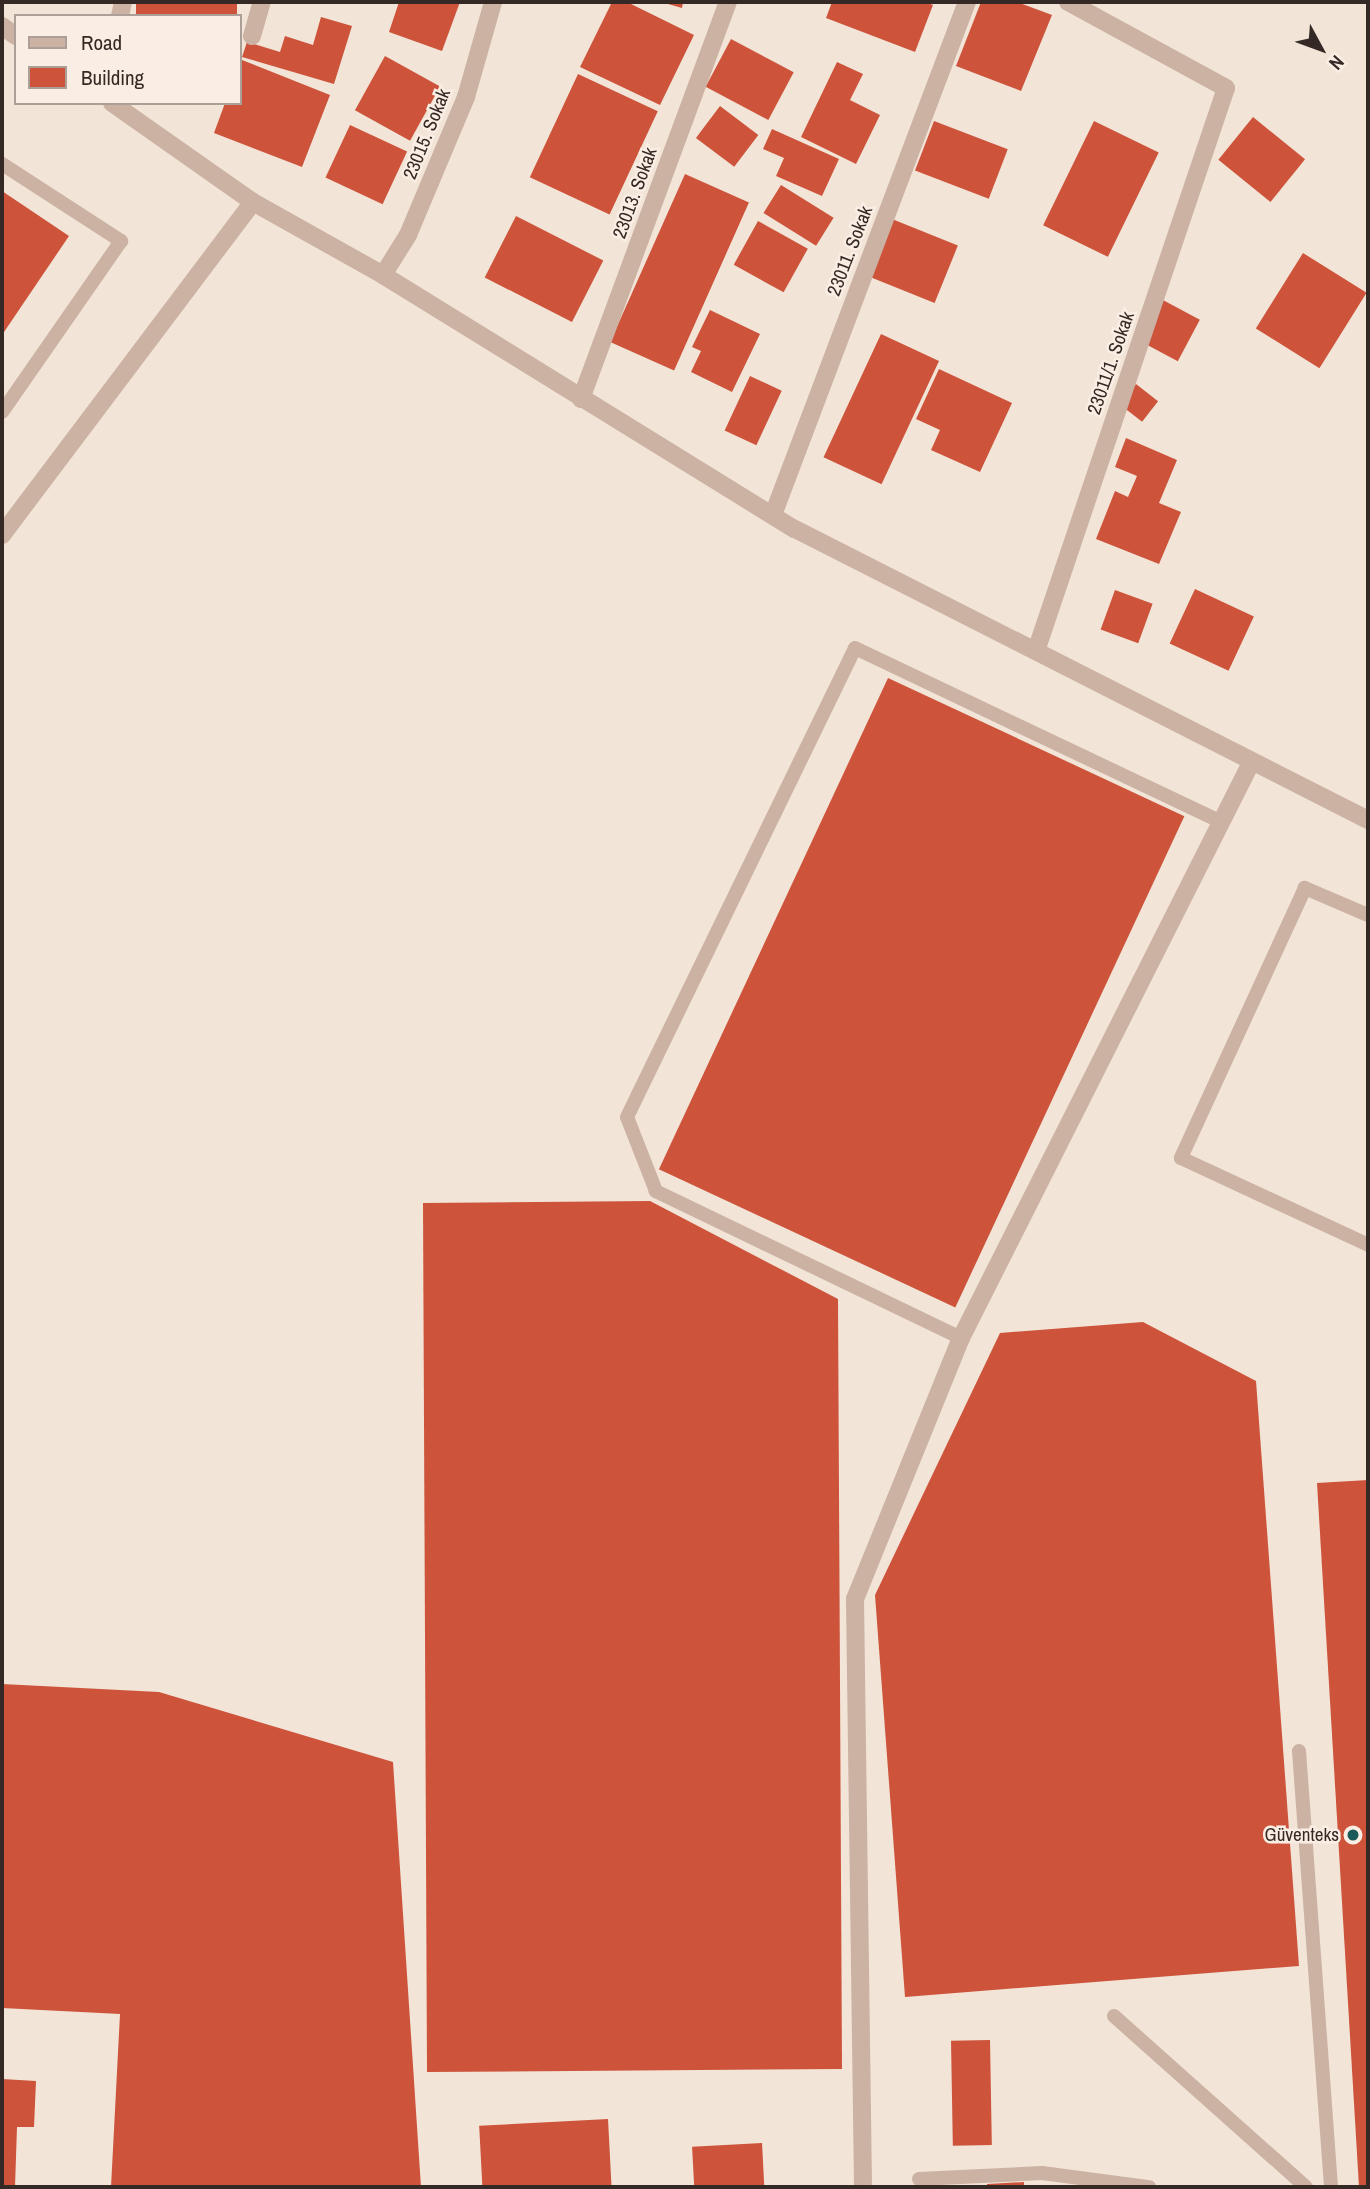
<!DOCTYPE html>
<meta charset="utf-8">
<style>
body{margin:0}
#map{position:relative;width:1370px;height:2189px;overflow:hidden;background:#f2e4d7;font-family:"Archivo Narrow",sans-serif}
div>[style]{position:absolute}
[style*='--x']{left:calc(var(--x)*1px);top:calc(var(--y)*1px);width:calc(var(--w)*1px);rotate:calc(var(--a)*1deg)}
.building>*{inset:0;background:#cd543b;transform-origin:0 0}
.service>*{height:14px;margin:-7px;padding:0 7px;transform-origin:7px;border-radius:7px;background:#cbb2a3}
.minor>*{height:18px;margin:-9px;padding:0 9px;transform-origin:9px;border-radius:9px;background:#cbb2a3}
.tertiary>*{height:18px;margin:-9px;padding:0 9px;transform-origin:9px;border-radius:9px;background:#cbb2a3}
.dots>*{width:19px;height:19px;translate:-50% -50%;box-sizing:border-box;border:4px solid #faeee4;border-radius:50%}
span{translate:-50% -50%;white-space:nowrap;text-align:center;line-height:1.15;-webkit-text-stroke:5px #faeee4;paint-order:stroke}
.street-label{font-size:19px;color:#352925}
.poi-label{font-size:19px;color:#352925}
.right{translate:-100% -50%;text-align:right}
.frame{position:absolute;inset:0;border:4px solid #352925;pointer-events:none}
.legend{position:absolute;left:14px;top:14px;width:228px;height:91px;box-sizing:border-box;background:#faeee4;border:2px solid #ab9f98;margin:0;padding:9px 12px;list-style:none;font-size:21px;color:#352925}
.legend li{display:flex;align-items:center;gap:14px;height:35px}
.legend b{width:35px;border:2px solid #ab9f98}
.north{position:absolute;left:1286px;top:14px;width:70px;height:70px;-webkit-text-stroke:5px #faeee4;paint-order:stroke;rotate:131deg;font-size:19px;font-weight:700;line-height:28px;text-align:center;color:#352925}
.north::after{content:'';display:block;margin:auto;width:24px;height:32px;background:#352925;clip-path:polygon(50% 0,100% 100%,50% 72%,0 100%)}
</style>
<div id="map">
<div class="building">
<i style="left:136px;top:2px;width:101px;height:15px"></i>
<i style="clip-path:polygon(399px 2px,460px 2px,442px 51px,389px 32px)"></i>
<i style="clip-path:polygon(612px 2px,627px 2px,694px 35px,660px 105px,580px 67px)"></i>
<i style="clip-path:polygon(661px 2px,683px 2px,682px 8px)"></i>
<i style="clip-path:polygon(832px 2px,925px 2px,933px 5px,915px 52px,826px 18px)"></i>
<i style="clip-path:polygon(981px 2px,1017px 2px,1052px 15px,1021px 91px,956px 66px)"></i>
<i style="clip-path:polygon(321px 17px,352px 26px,334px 84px,242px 57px,247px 42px,280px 52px,285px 36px,313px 45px)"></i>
<i style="left:731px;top:39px;width:71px;height:54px;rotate:28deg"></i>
<i style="left:385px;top:56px;width:63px;height:62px;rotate:29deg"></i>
<i style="clip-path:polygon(242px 60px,330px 95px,302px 167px,214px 133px,225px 103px,240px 103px)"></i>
<i style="clip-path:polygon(837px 62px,863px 74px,850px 100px,880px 115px,856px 164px,801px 137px)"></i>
<i style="left:578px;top:74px;width:88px;height:114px;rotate:25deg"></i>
<i style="left:720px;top:106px;width:48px;height:40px;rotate:37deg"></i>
<i style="left:1253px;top:117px;width:67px;height:55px;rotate:39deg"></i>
<i style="left:934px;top:121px;width:79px;height:53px;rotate:21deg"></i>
<i style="left:1094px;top:121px;width:72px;height:116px;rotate:26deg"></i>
<i style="left:350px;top:125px;width:63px;height:58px;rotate:25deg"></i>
<i style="clip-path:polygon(772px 129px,839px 159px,822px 196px,776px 176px,784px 158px,763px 149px)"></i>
<i style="left:685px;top:174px;width:70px;height:184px;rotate:24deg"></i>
<i style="left:781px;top:185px;width:62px;height:33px;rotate:32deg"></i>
<i style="clip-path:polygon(2px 191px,69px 236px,2px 335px)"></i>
<i style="left:516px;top:216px;width:98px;height:69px;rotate:27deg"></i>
<i style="left:892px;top:219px;width:71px;height:62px;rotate:22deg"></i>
<i style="left:758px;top:221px;width:57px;height:50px;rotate:29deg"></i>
<i style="left:1303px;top:253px;width:75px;height:89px;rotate:32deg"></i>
<i style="left:1161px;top:299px;width:44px;height:47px;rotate:28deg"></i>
<i style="clip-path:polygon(710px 310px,760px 334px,732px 392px,691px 372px,701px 351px,692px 347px)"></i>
<i style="left:881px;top:334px;width:64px;height:136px;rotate:25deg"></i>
<i style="clip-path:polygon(939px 369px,1012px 403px,980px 472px,931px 450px,940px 430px,916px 419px)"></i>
<i style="left:750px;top:376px;width:35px;height:60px;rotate:25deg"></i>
<i style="left:1136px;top:384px;width:28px;height:26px;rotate:38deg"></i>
<i style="clip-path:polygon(1126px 438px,1177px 460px,1159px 503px,1181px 512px,1159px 564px,1096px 539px,1115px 491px,1128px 497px,1137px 476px,1115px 467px)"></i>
<i style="left:1195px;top:589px;width:65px;height:60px;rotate:25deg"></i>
<i style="left:1115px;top:590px;width:40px;height:42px;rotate:20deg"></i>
<i style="left:888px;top:678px;width:327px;height:542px;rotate:25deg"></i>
<i style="clip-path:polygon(650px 1201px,838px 1299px,842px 2069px,427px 2072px,423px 1203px)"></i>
<i style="clip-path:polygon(1143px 1322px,1256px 1381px,1299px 1966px,905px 1997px,875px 1595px,1000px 1333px)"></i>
<i style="clip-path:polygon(1368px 1480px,1368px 2187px,1359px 2187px,1317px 1483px)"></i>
<i style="clip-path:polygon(2px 1684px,159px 1692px,393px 1762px,421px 2187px,111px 2187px,120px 2014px,2px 2008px)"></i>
<i style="left:990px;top:2040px;width:105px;height:39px;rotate:89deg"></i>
<i style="clip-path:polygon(2px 2079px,36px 2081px,34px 2127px,17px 2127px,15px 2187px,2px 2187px)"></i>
<i style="left:608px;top:2119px;width:68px;height:129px;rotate:87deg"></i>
<i style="left:762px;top:2143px;width:44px;height:70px;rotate:87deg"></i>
<i style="clip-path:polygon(1024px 2182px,1024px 2187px,987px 2187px,987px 2184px)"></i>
</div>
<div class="service">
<i style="--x:2;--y:164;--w:142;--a:32.9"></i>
<i style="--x:121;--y:241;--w:208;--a:124.8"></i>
<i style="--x:1368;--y:915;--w:69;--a:-156.8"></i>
<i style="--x:1305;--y:888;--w:297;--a:114.7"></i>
<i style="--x:1181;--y:1158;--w:206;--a:24.9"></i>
<i style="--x:961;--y:1338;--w:339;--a:-154.3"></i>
<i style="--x:656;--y:1191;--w:79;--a:-111.4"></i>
<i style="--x:627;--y:1117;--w:521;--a:-64.07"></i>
<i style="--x:855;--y:648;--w:406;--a:25.4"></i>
<i style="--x:1299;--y:1751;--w:437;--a:85.8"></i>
<i style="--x:1114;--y:2016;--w:257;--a:41.7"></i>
<i style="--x:919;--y:2179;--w:123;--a:-2.8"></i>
<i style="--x:1042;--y:2173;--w:108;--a:7.5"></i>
</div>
<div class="minor">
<i style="--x:120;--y:16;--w:14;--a:-78"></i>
<i style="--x:252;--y:36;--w:35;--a:-74"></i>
<i style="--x:383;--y:275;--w:47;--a:-58"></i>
<i style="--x:408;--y:235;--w:150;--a:-67.2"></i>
<i style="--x:466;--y:97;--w:99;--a:-74.1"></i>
<i style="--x:581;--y:399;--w:423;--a:-69.7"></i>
<i style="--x:773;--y:515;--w:548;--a:-69.29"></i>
<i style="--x:2;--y:535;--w:417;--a:-53"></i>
<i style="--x:1036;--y:651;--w:594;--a:-71.35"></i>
<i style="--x:1226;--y:88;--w:180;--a:-151.4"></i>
<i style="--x:863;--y:2187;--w:588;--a:-90.78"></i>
<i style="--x:855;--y:1599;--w:282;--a:-67.9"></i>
<i style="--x:961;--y:1338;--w:646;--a:-63.24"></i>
</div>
<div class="tertiary">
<i style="--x:2;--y:26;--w:17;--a:36"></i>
<i style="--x:112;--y:103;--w:172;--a:35.1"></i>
<i style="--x:253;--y:202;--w:149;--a:29.3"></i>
<i style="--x:383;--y:275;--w:484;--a:31.7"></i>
<i style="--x:795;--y:529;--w:643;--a:26.92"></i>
</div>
<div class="dots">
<i style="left:1353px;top:1835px;background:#195958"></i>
</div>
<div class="street-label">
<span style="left:427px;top:134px;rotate:-68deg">23015. Sokak</span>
<span style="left:635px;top:193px;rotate:-70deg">23013. Sokak</span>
<span style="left:850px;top:251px;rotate:-69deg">23011. Sokak</span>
<span style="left:1111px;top:363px;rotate:-71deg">23011/1. Sokak</span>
</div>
<div class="poi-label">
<span class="right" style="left:1339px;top:1835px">Güventeks</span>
</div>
<div class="frame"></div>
<ul class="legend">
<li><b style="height:9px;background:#cbb2a3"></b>Road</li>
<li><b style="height:19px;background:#cd543b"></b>Building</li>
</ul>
<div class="north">N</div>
</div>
